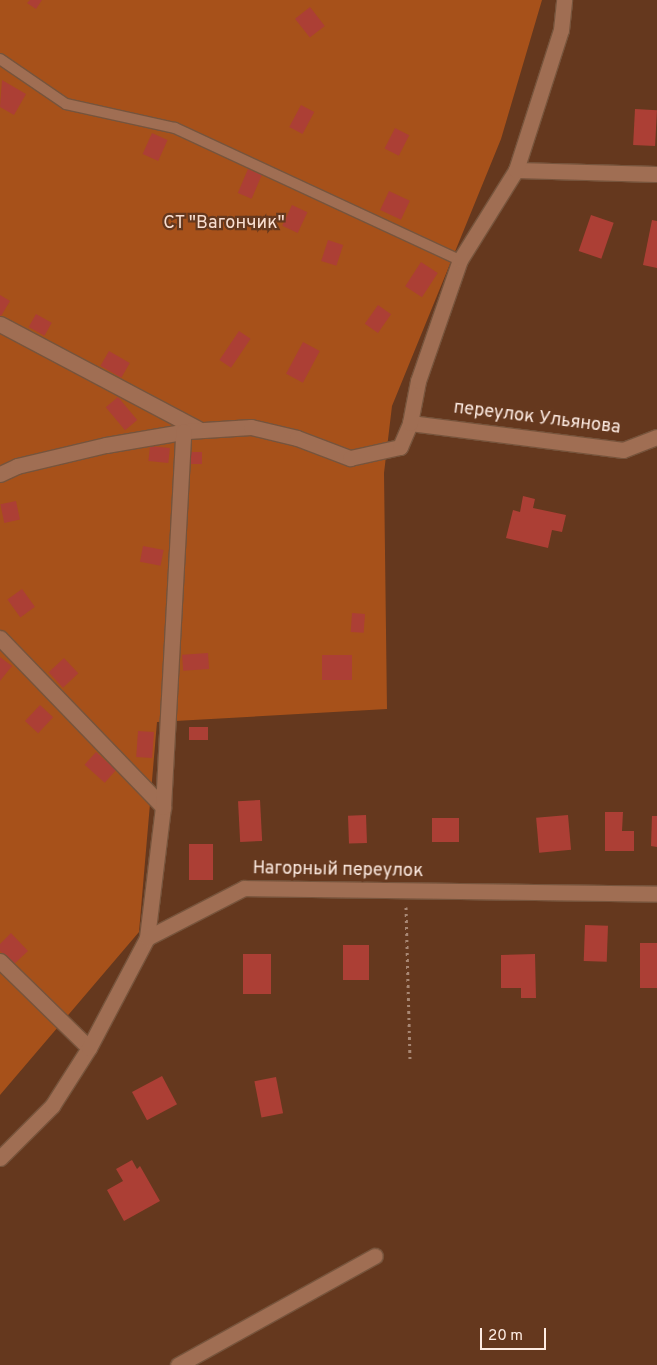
<!DOCTYPE html>
<meta charset="utf-8">
<style>
body{margin:0}
#map{position:relative;width:657px;height:1365px;overflow:hidden;background:#65381e;font-family:Overpass,sans-serif}
div>[style]{position:absolute}
[style*='--x']{left:calc(var(--x)*1px);top:calc(var(--y)*1px);width:calc(var(--w)*1px);rotate:calc(var(--a)*1deg)}
.green>*{inset:0;background:#a7511a}
.building>*{inset:0;background:#ac3f35;transform-origin:0 0}
.path>*{height:3px;margin-top:-1.5px;transform-origin:0;background:repeating-linear-gradient(90deg,#a88774 0 2.5px,transparent 0 6.5px)}
.roads{filter:drop-shadow(1px 0 #77543c) drop-shadow(-1px 0 #77543c) drop-shadow(0 1px #77543c) drop-shadow(0 -1px #77543c)}
.lane>*{height:10px;margin:-5px;padding:0 5px;transform-origin:5px;border-radius:5px;background:#a06e53}
.street>*{height:15px;margin:-7.5px;padding:0 7.5px;transform-origin:7.5px;border-radius:7.5px;background:#a06e53}
span{translate:-50% -50%;white-space:nowrap;text-align:center;line-height:1.15;-webkit-text-stroke:4.5px #65381e;paint-order:stroke}
.park-label{font-size:18px;color:#f8ded0}
.street-label{font-size:18px;color:#feece3}
.scale{position:absolute;left:480px;top:1328px;width:66px;height:22px;box-sizing:border-box;border:2px solid #feece3;border-top:0;padding-left:6px;font-size:15px;line-height:18px;white-space:nowrap;color:#feece3;-webkit-text-stroke:4px #65381e;paint-order:stroke}
</style>
<div id="map">
<div class="green">
<i style="clip-path:polygon(0 0,542px 0,501px 139px,392px 406px,384px 473px,387px 709px,157px 722px,139px 932px,0 1095px)"></i>
</div>
<div class="building">
<i style="clip-path:polygon(30px 0,42px 0,36px 9px,27px 3px)"></i>
<i style="left:310px;top:7px;width:24px;height:19px;rotate:52deg"></i>
<i style="clip-path:polygon(2px 80px,26px 94px,14px 115px,0 107px)"></i>
<i style="left:301px;top:105px;width:15px;height:25px;rotate:28deg"></i>
<i style="left:635px;top:109px;width:22px;height:36px;rotate:3deg"></i>
<i style="left:395px;top:128px;width:16px;height:23px;rotate:27deg"></i>
<i style="left:152px;top:133px;width:17px;height:23px;rotate:24deg"></i>
<i style="left:248px;top:169px;width:15px;height:26px;rotate:23deg"></i>
<i style="left:389px;top:191px;width:23px;height:21px;rotate:25deg"></i>
<i style="left:292px;top:205px;width:17px;height:23px;rotate:25deg"></i>
<i style="left:591px;top:215px;width:24px;height:38px;rotate:19deg"></i>
<i style="clip-path:polygon(652px 220px,657px 221px,657px 268px,643px 265px)"></i>
<i style="left:328px;top:240px;width:16px;height:22px;rotate:18deg"></i>
<i style="left:421px;top:262px;width:20px;height:29px;rotate:33deg"></i>
<i style="clip-path:polygon(0 295px,10px 301px,1px 316px,0 315px)"></i>
<i style="left:378px;top:305px;width:16px;height:23px;rotate:35deg"></i>
<i style="left:36px;top:314px;width:18px;height:15px;rotate:29deg"></i>
<i style="left:239px;top:331px;width:14px;height:35px;rotate:34deg"></i>
<i style="left:303px;top:342px;width:19px;height:36px;rotate:28deg"></i>
<i style="left:109px;top:351px;width:24px;height:17px;rotate:30deg"></i>
<i style="left:118px;top:397px;width:30px;height:16px;rotate:50deg"></i>
<i style="left:150px;top:446px;width:20px;height:15px;rotate:6deg"></i>
<i style="left:202px;top:452px;width:12px;height:14px;rotate:90deg"></i>
<i style="clip-path:polygon(523px 496px,535px 499px,533px 508px,566px 515px,562px 532px,552px 530px,548px 548px,506px 538px,513px 510px,520px 512px)"></i>
<i style="left:16px;top:501px;width:19px;height:16px;rotate:78deg"></i>
<i style="left:143px;top:546px;width:21px;height:16px;rotate:11deg"></i>
<i style="left:22px;top:589px;width:22px;height:18px;rotate:54deg"></i>
<i style="left:352px;top:613px;width:13px;height:19px;rotate:4deg"></i>
<i style="left:208px;top:653px;width:16px;height:26px;rotate:86deg"></i>
<i style="left:322px;top:655px;width:30px;height:25px"></i>
<i style="clip-path:polygon(0 657px,12px 666px,0 681px)"></i>
<i style="left:64px;top:658px;width:21px;height:21px;rotate:47deg"></i>
<i style="left:40px;top:705px;width:18px;height:22px;rotate:43deg"></i>
<i style="left:189px;top:727px;width:19px;height:13px"></i>
<i style="left:138px;top:731px;width:16px;height:26px;rotate:4deg"></i>
<i style="left:96px;top:752px;width:27px;height:17px;rotate:42deg"></i>
<i style="left:260px;top:800px;width:41px;height:22px;rotate:87deg"></i>
<i style="clip-path:polygon(605px 812px,623px 812px,622px 831px,634px 831px,634px 851px,605px 851px)"></i>
<i style="left:366px;top:815px;width:28px;height:18px;rotate:88deg"></i>
<i style="left:568px;top:815px;width:35px;height:32px;rotate:85deg"></i>
<i style="clip-path:polygon(652px 816px,657px 816px,657px 847px,651px 846px)"></i>
<i style="left:432px;top:818px;width:27px;height:24px"></i>
<i style="left:189px;top:844px;width:24px;height:36px"></i>
<i style="left:585px;top:925px;width:23px;height:36px;rotate:2deg"></i>
<i style="clip-path:polygon(11px 933px,28px 951px,13px 965px,0 951px,0 944px)"></i>
<i style="left:640px;top:943px;width:17px;height:45px"></i>
<i style="left:343px;top:945px;width:26px;height:35px"></i>
<i style="left:243px;top:954px;width:28px;height:40px"></i>
<i style="clip-path:polygon(535px 954px,536px 998px,521px 998px,521px 988px,501px 988px,501px 955px)"></i>
<i style="left:162px;top:1076px;width:32px;height:34px;rotate:62deg"></i>
<i style="left:276px;top:1077px;width:37px;height:22px;rotate:79deg"></i>
<i style="clip-path:polygon(132px 1160px,137px 1169px,140px 1166px,160px 1201px,124px 1221px,107px 1190px,123px 1181px,116px 1169px)"></i>
</div>
<div class="path">
<i style="--x:406;--y:907;--w:154;--a:88.5"></i>
</div>
<div class="roads">
<div class="lane">
<i style="--x:0;--y:59;--w:80;--a:34.3"></i>
<i style="--x:66;--y:104;--w:112;--a:12.4"></i>
<i style="--x:175;--y:128;--w:314;--a:24.9"></i>
</div>
<div class="street">
<i style="--x:516;--y:170;--w:141;--a:1.6"></i>
<i style="--x:0;--y:324;--w:226;--a:27.9"></i>
<i style="--x:410;--y:423;--w:215;--a:7.2"></i>
<i style="--x:623;--y:450;--w:36;--a:-21"></i>
<i style="--x:0;--y:474;--w:19;--a:-25"></i>
<i style="--x:17;--y:466;--w:91;--a:-13.3"></i>
<i style="--x:106;--y:445;--w:83;--a:-9.7"></i>
<i style="--x:188;--y:431;--w:63;--a:-3.6"></i>
<i style="--x:251;--y:427;--w:47;--a:13.4"></i>
<i style="--x:297;--y:438;--w:57;--a:20.7"></i>
<i style="--x:350;--y:458;--w:51;--a:-12.4"></i>
<i style="--x:400;--y:447;--w:26;--a:-67"></i>
<i style="--x:410;--y:423;--w:43;--a:-79.2"></i>
<i style="--x:418;--y:381;--w:128;--a:-70.9"></i>
<i style="--x:460;--y:260;--w:106;--a:-58.1"></i>
<i style="--x:516;--y:170;--w:147;--a:-72.2"></i>
<i style="--x:561;--y:30;--w:30;--a:-84"></i>
<i style="--x:0;--y:638;--w:235;--a:46"></i>
<i style="--x:163;--y:807;--w:132;--a:97"></i>
<i style="--x:163;--y:807;--w:376;--a:-86.9"></i>
<i style="--x:0;--y:961;--w:124;--a:44.3"></i>
<i style="--x:0;--y:1158;--w:74;--a:-45"></i>
<i style="--x:52;--y:1106;--w:69;--a:-57.5"></i>
<i style="--x:89;--y:1048;--w:124;--a:-62.2"></i>
<i style="--x:147;--y:938;--w:109;--a:-27.3"></i>
<i style="--x:244;--y:888;--w:413;--a:0.8"></i>
<i style="--x:178;--y:1365;--w:225;--a:-29"></i>
</div>
</div>
<div class="park-label">
<span style="left:224px;top:224px">СТ "Вагончик"</span>
</div>
<div class="street-label">
<span style="left:537px;top:419px;rotate:7deg">переулок Ульянова</span>
<span style="left:338px;top:871px;rotate:1deg">Нагорный переулок</span>
</div>
<div class="scale">20 m</div>
</div>
